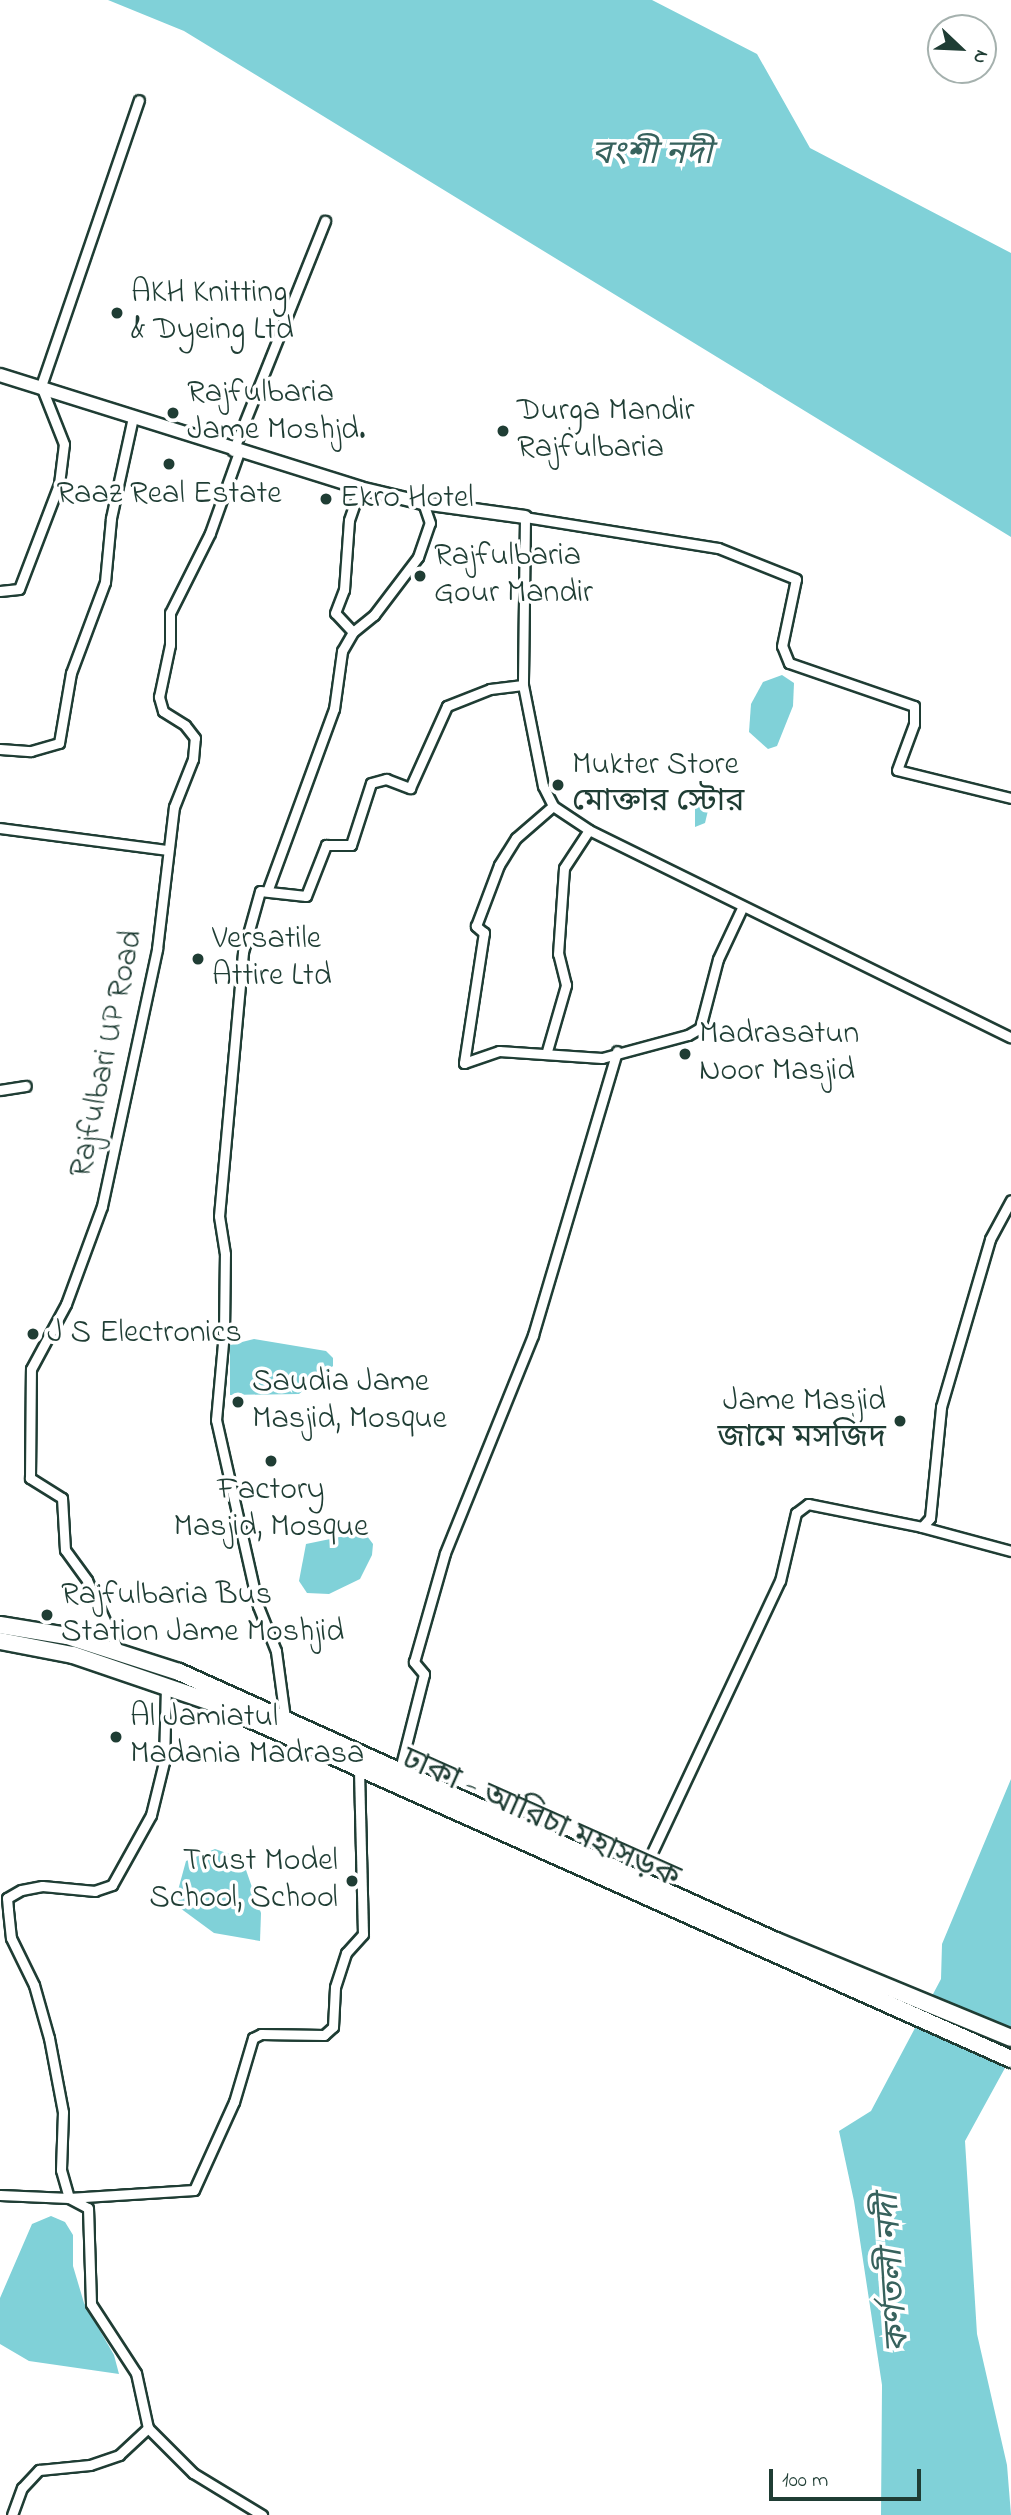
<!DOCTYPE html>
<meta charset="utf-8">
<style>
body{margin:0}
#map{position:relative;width:1011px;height:2515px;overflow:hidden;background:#fff;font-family:"Indie Flower","Noto Sans Bengali",sans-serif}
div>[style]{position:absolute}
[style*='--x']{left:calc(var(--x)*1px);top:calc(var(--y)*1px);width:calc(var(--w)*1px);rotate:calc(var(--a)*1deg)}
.water>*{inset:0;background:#80d1d8}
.roads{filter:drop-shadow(2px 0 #1f3d34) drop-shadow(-2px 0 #1f3d34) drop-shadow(0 2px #1f3d34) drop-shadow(0 -2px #1f3d34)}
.street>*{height:9px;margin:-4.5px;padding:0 4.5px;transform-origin:4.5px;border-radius:4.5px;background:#fff}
.secondary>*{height:12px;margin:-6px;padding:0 6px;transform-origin:6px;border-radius:6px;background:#fff}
.highway>*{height:16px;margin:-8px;padding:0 8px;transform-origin:8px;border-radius:8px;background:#fff}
.dots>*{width:19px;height:19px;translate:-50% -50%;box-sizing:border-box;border:4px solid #fff;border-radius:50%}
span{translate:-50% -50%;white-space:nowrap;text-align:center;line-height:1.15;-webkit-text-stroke:7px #fff;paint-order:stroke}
.poi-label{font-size:32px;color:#1f3d34}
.left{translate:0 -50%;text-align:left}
.right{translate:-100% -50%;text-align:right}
.street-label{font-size:32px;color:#1f3d34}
.water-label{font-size:33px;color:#37625d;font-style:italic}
.north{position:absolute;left:927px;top:14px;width:70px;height:70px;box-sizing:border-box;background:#fff;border:2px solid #a5b1ae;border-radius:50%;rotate:113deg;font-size:19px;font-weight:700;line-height:28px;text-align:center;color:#1f3d34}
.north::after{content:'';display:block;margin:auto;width:24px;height:32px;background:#1f3d34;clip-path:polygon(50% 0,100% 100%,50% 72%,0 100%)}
.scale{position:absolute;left:769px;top:2469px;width:152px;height:32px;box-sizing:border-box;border:4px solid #1f3d34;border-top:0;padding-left:9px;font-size:21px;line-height:24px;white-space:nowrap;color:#1f3d34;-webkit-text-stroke:5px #fff;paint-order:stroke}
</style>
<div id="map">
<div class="water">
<i style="clip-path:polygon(108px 0,652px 0,757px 54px,810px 148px,1011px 253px,1011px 537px,184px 31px)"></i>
<i style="clip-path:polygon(782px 675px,794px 683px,793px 706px,777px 746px,768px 749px,749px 732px,751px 704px,763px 682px)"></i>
<i style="clip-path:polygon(711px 798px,705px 823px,695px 827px,695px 806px)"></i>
<i style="clip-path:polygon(254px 1339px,326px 1351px,333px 1358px,333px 1366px,299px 1394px,230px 1395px,230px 1345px)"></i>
<i style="clip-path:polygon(364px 1532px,373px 1544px,372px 1555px,360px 1579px,329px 1594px,307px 1593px,299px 1581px,306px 1544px)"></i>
<i style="clip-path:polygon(1011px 1779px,1011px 2057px,965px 2141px,977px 2334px,1007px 2465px,1011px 2515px,881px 2515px,882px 2385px,854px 2201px,839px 2131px,871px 2111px,941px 1979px,942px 1944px)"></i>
<i style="clip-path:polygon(215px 1849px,235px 1856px,246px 1870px,261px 1913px,260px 1941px,214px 1933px,180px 1908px,177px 1894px,186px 1861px)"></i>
<i style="clip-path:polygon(51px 2216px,65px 2222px,73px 2235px,73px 2266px,84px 2303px,114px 2355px,119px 2374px,29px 2361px,0 2344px,0 2298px,32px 2224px)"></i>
</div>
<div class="roads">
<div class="street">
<i style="--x:233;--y:451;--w:248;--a:-68.2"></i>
<i style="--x:0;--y:591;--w:19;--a:-6"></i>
<i style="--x:19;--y:589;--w:112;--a:-69.1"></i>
<i style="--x:59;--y:484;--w:40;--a:-82.9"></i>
<i style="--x:64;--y:444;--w:62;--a:-111.6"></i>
<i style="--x:41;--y:386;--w:302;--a:-71.1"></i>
<i style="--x:353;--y:632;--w:26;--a:-133"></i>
<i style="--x:335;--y:613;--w:25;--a:-69"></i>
<i style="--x:344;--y:590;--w:70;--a:-85.9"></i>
<i style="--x:349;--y:520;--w:34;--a:-71"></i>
<i style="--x:0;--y:749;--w:31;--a:4"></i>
<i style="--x:31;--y:751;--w:29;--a:-16"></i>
<i style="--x:59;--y:743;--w:71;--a:-80.3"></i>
<i style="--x:71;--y:673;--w:97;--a:-69.5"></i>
<i style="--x:105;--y:582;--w:64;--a:-84.6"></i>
<i style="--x:111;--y:518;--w:103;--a:-77.7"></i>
<i style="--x:1011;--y:798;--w:117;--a:-166.2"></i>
<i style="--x:897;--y:770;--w:49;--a:-69.7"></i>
<i style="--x:914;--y:724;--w:18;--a:-90"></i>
<i style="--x:914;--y:706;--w:132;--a:-161"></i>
<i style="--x:789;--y:663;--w:18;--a:-112"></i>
<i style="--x:782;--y:646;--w:68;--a:-78.2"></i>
<i style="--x:796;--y:579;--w:84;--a:-158.3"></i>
<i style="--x:718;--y:548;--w:195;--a:-170.9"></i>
<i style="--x:525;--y:517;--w:168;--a:90.7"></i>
<i style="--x:523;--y:685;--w:103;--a:78.8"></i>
<i style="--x:543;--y:786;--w:22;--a:63"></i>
<i style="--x:553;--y:806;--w:43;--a:33.7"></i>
<i style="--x:589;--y:830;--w:470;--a:26.2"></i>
<i style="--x:0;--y:828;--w:169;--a:7.5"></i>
<i style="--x:268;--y:889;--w:192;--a:-69.9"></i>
<i style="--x:334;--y:709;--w:59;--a:-82.1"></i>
<i style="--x:342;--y:651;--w:22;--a:-60"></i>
<i style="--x:353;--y:632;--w:27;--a:-39"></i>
<i style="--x:374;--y:615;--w:73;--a:-52.8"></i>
<i style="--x:418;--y:557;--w:36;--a:-71"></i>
<i style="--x:430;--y:523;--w:21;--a:-109"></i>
<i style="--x:547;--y:1051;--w:69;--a:-73.9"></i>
<i style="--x:566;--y:985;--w:32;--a:-104"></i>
<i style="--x:558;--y:954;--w:86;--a:-86"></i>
<i style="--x:564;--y:868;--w:45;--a:-56.7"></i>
<i style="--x:464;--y:1063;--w:37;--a:-19"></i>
<i style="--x:499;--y:1051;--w:103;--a:3.9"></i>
<i style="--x:602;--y:1058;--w:89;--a:-15"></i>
<i style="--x:688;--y:1035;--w:14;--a:-30"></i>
<i style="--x:700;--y:1028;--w:71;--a:-75.4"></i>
<i style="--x:718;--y:959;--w:56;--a:-64.8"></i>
<i style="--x:464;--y:1063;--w:132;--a:-81.3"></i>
<i style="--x:484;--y:933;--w:11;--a:-139"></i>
<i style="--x:476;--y:926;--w:65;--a:-69.3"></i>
<i style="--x:499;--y:865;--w:32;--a:-58"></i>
<i style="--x:516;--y:838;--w:49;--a:-40.9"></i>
<i style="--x:0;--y:1090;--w:26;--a:-9"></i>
<i style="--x:922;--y:1527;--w:92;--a:15.1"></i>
<i style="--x:119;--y:1652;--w:79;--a:-114"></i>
<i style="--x:87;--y:1580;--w:37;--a:-126"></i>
<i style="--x:65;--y:1550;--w:52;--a:-93.3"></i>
<i style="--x:62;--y:1498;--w:38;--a:-148"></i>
<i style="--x:30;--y:1478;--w:109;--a:-89.5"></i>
<i style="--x:31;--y:1369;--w:74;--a:-61.7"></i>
<i style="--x:66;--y:1304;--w:104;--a:-69.8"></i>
<i style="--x:102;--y:1206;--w:263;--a:-77.9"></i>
<i style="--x:157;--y:949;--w:143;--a:-83.2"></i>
<i style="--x:174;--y:807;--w:52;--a:-68.4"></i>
<i style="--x:193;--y:759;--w:21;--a:-85"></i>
<i style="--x:195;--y:738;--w:16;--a:-128"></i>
<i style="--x:185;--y:725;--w:26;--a:-148"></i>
<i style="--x:163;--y:711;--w:15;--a:-106"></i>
<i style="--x:159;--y:697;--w:53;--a:-78.1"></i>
<i style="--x:170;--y:645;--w:32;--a:-90"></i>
<i style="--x:170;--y:613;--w:89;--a:-63.4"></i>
<i style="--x:210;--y:533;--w:86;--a:-70.3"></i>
<i style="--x:166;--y:1686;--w:76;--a:91.5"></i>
<i style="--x:164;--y:1762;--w:55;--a:103.8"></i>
<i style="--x:151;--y:1815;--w:80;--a:119.1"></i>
<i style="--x:112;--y:1885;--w:18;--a:161"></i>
<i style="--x:95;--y:1891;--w:53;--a:-174.6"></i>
<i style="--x:42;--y:1886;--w:21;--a:169"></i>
<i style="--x:21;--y:1890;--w:16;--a:150"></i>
<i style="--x:7;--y:1898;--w:12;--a:85"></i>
<i style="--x:8;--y:1910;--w:28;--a:84"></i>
<i style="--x:11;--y:1938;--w:52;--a:63.9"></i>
<i style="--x:34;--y:1985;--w:55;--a:74.2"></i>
<i style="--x:49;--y:2038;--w:75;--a:79.3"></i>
<i style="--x:63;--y:2112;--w:58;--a:92"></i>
<i style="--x:61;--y:2170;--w:29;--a:74"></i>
<i style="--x:69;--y:2198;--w:21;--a:28"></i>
<i style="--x:88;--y:2208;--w:96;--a:88.2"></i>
<i style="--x:91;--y:2304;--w:82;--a:56.9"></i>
<i style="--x:136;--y:2373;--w:56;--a:77.7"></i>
<i style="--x:148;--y:2428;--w:64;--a:45"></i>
<i style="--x:193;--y:2473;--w:81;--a:31.3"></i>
<i style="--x:285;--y:1718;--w:68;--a:-97.7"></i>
<i style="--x:276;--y:1651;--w:48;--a:-111.8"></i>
<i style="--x:258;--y:1606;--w:191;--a:-102.7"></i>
<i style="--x:216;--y:1420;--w:88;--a:-84.8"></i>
<i style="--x:224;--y:1332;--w:78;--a:-89.3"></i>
<i style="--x:225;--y:1254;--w:38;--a:-99"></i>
<i style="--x:219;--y:1216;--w:265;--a:-84.8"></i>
<i style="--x:243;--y:952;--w:63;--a:-74.4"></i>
<i style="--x:260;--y:891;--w:46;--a:6.2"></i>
<i style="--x:306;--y:896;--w:55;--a:-68.6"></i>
<i style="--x:326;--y:845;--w:25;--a:0"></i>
<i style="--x:351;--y:845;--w:65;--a:-72.1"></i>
<i style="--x:371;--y:783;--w:16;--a:-15"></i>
<i style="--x:386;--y:779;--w:26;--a:21"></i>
<i style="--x:410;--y:788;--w:90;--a:-65.7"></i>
<i style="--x:447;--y:706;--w:46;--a:-21.6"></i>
<i style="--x:490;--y:689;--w:33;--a:-7"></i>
<i style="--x:400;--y:1769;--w:98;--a:-75.8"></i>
<i style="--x:424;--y:1674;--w:16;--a:-130"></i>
<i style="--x:414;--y:1662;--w:113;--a:-74.1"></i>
<i style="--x:445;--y:1553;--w:235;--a:-68"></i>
<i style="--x:533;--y:1335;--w:296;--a:-73.5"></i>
<i style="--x:640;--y:1878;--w:328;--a:-64.8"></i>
<i style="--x:780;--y:1581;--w:70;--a:-76.8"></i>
<i style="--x:796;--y:1513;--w:15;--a:-37"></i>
<i style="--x:808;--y:1504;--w:116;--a:11.4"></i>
<i style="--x:922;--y:1527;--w:12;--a:-48"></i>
<i style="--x:930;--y:1518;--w:112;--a:-84.3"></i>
<i style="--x:941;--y:1407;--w:175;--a:-73.7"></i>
<i style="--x:990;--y:1239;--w:44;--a:-61.7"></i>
<i style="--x:0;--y:2195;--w:69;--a:2.5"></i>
<i style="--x:69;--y:2198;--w:125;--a:-3.7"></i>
<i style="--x:194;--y:2190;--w:97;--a:-65.6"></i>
<i style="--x:234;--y:2102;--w:67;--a:-73.5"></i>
<i style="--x:253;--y:2038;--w:9;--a:-27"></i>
<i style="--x:261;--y:2034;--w:63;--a:0.9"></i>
<i style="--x:324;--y:2035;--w:12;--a:-42"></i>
<i style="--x:333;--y:2027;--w:40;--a:-87.1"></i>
<i style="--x:335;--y:1987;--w:36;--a:-72"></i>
<i style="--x:346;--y:1953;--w:25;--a:-48"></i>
<i style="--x:363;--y:1934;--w:164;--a:-91.4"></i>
<i style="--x:12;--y:2515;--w:29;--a:-70"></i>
<i style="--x:22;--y:2488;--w:25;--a:-47"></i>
<i style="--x:39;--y:2470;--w:51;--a:-5.6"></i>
<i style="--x:90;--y:2465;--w:31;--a:-19"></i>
<i style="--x:119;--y:2455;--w:40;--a:-43"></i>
</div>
<div class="secondary">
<i style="--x:0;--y:375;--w:377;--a:17.4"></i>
<i style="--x:360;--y:488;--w:65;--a:13.4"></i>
<i style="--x:423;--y:503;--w:103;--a:7.8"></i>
</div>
<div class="highway">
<i style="--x:0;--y:1625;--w:68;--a:9.3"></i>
<i style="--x:67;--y:1636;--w:118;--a:17.8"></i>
<i style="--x:179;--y:1672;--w:655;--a:24.26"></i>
<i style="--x:776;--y:1941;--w:254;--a:22.4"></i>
<i style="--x:0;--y:1641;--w:74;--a:10.9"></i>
<i style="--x:73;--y:1655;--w:149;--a:18.8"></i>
<i style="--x:214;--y:1703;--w:873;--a:24.07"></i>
</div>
</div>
<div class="dots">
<i style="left:117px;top:313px;background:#1f3d34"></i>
<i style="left:173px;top:413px;background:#1f3d34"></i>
<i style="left:503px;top:431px;background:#1f3d34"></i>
<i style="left:169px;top:464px;background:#1f3d34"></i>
<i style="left:326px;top:499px;background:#1f3d34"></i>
<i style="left:420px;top:576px;background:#1f3d34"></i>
<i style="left:558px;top:785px;background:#1f3d34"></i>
<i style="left:198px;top:959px;background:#1f3d34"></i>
<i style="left:685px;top:1054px;background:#1f3d34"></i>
<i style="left:33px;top:1334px;background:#1f3d34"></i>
<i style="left:238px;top:1402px;background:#1f3d34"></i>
<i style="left:900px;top:1421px;background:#1f3d34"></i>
<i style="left:271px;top:1461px;background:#1f3d34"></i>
<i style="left:47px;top:1615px;background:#1f3d34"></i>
<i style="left:116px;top:1737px;background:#1f3d34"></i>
<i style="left:352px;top:1881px;background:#1f3d34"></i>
</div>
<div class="poi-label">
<span class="left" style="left:131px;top:313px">AKH Knitting<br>&amp; Dyeing Ltd</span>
<span class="left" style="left:187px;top:413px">Rajfulbaria<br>Jame Moshjd.</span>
<span class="left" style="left:517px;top:431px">Durga Mandir<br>Rajfulbaria</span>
<span style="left:169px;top:495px">Raaz Real Estate</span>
<span class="left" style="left:340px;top:499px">Ekro Hotel</span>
<span class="left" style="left:434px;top:576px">Rajfulbaria<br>Gour Mandir</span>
<span class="left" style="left:572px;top:785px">Mukter Store<br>মোক্তার স্টোর</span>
<span class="left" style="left:212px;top:959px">Versatile<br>Attire Ltd</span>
<span class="left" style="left:699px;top:1054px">Madrasatun<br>Noor Masjid</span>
<span class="left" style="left:47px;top:1334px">J S Electronics</span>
<span class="left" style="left:252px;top:1402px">Saudia Jame<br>Masjid, Mosque</span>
<span class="right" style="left:886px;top:1421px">Jame Masjid<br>জামে মসজিদ</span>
<span style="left:271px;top:1510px">Factory<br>Masjid, Mosque</span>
<span class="left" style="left:61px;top:1615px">Rajfulbaria Bus<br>Station Jame Moshjid</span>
<span class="left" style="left:130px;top:1737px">Al Jamiatul<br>Madania Madrasa</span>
<span class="right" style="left:338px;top:1881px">Trust Model<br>School, School</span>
</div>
<div class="street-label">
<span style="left:108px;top:1054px;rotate:-78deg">Rajfulbari UP Road</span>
<span style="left:540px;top:1820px;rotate:24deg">ঢাকা - আরিচা মহাসড়ক</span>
</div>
<div class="water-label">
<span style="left:652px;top:156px">বংশী নদী</span>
<span style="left:895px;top:2273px;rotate:-94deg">কর্ণতলী নদী</span>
</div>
<div class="north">N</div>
<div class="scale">100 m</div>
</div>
